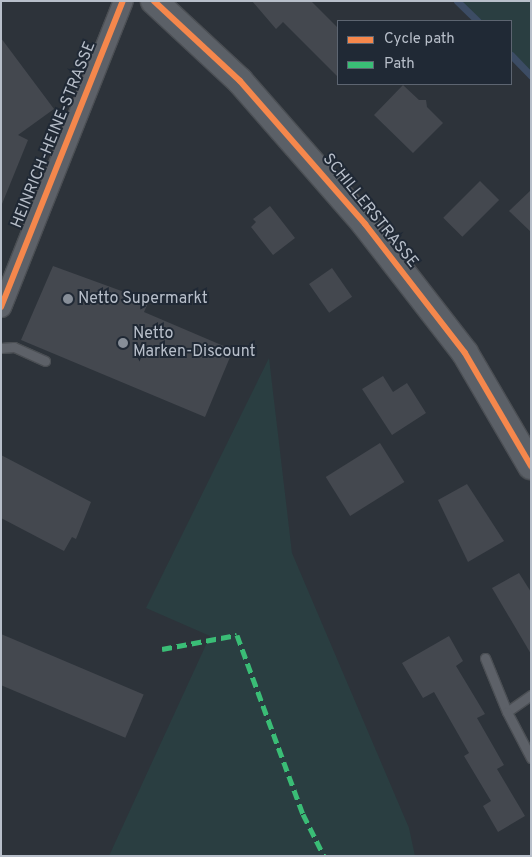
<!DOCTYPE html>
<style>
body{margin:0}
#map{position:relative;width:532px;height:857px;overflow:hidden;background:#2d333a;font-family:Overpass,sans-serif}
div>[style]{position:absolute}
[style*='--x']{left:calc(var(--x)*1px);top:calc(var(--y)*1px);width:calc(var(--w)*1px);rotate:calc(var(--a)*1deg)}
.green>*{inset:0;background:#2a3e41}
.stream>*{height:7px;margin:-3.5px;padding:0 3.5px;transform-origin:3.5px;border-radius:3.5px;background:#3c4c64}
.building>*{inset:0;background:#44484f;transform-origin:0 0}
.roads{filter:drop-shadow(1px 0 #4b4f54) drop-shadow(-1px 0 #4b4f54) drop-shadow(0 1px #4b4f54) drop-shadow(0 -1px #4b4f54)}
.lane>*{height:9px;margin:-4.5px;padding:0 4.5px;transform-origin:4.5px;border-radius:4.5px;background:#5d6168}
.street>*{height:19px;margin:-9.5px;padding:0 9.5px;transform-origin:9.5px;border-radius:9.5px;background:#5d6168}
.secondary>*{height:26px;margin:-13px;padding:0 13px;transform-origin:13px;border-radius:13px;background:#5b6067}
.quiet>*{height:5px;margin-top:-2.5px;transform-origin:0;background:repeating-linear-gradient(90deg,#3abd76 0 10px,transparent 0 15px)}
.cycleway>*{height:6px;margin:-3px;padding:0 3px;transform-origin:3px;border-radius:3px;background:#f5874c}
.dots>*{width:14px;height:14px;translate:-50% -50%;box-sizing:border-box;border:2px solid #202935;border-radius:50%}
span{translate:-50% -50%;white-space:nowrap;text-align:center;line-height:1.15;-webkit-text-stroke:4px #202935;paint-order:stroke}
.street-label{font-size:16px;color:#b8bfca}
.poi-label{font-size:16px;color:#b8bfca}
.left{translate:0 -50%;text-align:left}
.frame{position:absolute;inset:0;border:2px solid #b8bfca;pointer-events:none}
.legend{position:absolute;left:337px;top:20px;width:175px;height:65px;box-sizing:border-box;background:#202935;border:1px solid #5d6571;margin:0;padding:6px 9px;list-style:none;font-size:15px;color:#b8bfca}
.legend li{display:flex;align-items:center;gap:10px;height:25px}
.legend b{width:25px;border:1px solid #5d6571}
</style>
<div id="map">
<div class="green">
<i style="clip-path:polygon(460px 1px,531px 1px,531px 73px,511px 53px,511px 21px,480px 21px)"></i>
<i style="clip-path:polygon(269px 358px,292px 553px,409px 828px,415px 856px,109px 856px,210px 636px,146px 608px)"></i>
</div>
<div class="stream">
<i style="--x:457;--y:1;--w:29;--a:44"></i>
<i style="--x:511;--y:55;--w:29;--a:46"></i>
</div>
<div class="building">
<i style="clip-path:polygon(252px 1px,311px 1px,338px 28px,338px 77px,283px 22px,276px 29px)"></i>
<i style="clip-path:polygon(1px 38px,54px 109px,18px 135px,28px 140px,2px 204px)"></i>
<i style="clip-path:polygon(403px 85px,419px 100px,426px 100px,427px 107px,443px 123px,413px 153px,374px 115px)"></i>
<i style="left:480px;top:181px;width:27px;height:52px;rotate:45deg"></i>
<i style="clip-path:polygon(531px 190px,531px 232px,509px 211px)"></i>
<i style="clip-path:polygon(270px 206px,295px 238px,273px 255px,251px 227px,256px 222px,253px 219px)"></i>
<i style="clip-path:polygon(53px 266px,149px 301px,144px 312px,233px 350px,205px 417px,21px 340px)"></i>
<i style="left:332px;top:268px;width:35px;height:28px;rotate:55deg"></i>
<i style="clip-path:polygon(383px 376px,393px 392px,407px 383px,426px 413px,392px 435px,362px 389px)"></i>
<i style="left:380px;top:443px;width:46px;height:64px;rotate:58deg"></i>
<i style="clip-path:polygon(1px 455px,91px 502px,76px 539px,72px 537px,64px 551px,1px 518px)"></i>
<i style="clip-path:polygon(467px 484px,504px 541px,468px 562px,438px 500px)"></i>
<i style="clip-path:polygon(519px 573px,531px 592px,531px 654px,492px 588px)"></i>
<i style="left:1px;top:634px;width:155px;height:47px;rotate:23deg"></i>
<i style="clip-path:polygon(449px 636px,463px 661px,456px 666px,485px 714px,477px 718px,504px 765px,497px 769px,525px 816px,498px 832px,483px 806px,491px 801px,464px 756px,469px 753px,434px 692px,423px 698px,402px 663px)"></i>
</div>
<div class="roads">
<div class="lane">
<i style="--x:1;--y:348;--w:13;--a:-4"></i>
<i style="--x:14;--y:347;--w:34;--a:24"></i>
<i style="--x:485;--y:658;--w:58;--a:67.8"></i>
<i style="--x:531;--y:695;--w:29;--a:145"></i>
<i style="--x:507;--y:712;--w:52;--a:62.4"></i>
</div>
<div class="street">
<i style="--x:1;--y:307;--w:329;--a:-68.3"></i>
</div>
<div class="secondary">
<i style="--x:154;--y:1;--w:117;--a:42.9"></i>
<i style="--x:240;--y:81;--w:190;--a:48.8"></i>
<i style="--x:365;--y:224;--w:163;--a:52.2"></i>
<i style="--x:465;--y:353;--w:131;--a:59.7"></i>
</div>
</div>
<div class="quiet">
<i style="--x:162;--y:649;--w:76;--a:-10.6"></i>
<i style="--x:237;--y:635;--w:191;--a:69.8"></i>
<i style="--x:303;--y:814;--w:47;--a:63.4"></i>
</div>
<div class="cycleway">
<i style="--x:154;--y:1;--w:117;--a:42.9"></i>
<i style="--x:240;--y:81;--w:190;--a:48.8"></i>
<i style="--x:365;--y:224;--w:163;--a:52.2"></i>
<i style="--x:465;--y:353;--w:131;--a:59.7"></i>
<i style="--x:1;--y:307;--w:329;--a:-68.3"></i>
</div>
<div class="dots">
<i style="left:68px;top:299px;background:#878e98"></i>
<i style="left:123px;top:343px;background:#878e98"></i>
</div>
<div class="street-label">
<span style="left:54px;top:135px;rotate:-68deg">HEINRICH-HEINE-STRASSE</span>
<span style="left:370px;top:211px;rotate:51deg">SCHILLERSTRASSE</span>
</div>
<div class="poi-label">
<span class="left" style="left:78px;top:299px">Netto Supermarkt</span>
<span class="left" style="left:133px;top:343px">Netto<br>Marken-Discount</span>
</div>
<div class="frame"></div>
<ul class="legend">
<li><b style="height:6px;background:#f5874c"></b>Cycle path</li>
<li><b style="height:6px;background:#3abd76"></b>Path</li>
</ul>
</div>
